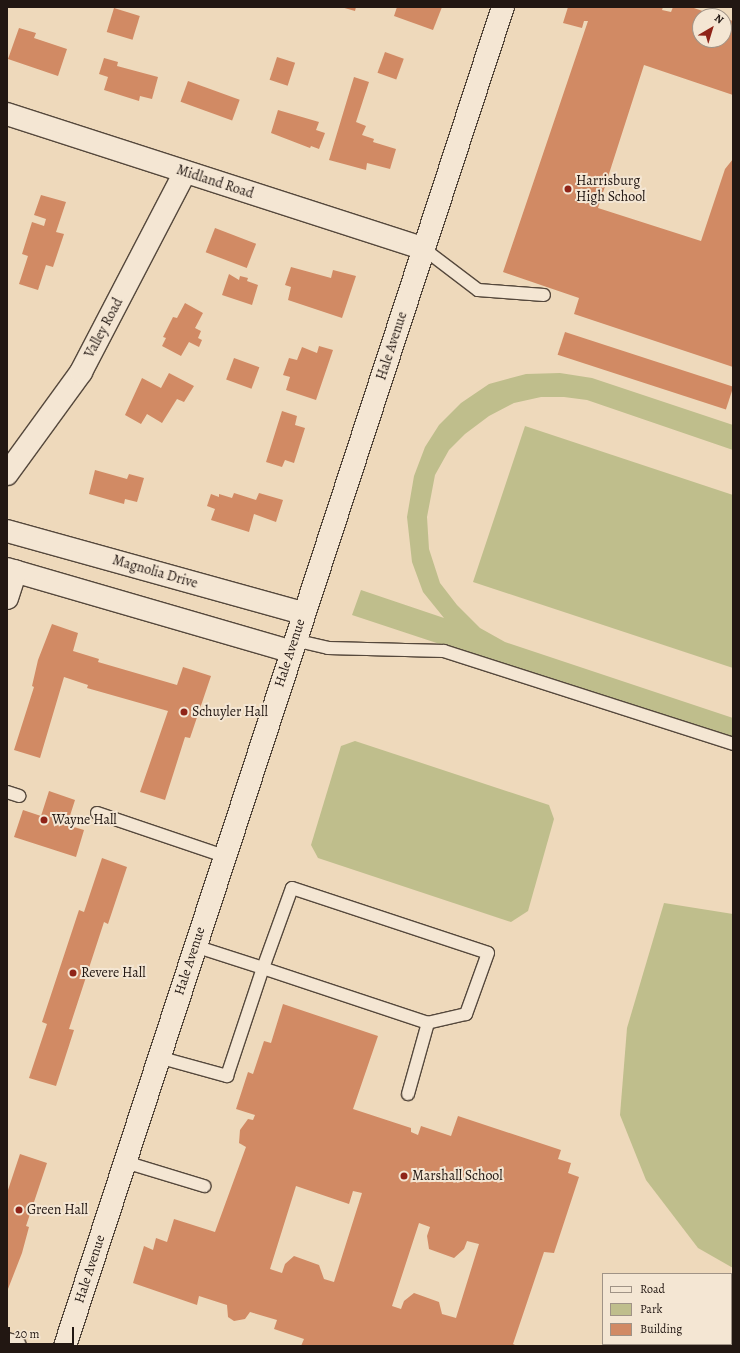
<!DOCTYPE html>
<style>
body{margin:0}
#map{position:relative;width:740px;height:1353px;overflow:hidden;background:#eed9bb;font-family:Alegreya,serif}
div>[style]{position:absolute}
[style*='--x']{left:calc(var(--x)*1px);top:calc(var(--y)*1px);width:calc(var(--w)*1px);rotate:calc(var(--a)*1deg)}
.green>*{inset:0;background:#bfbe8c}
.building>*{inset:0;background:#d18a64;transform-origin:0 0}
.roads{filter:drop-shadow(1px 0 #55483c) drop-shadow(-1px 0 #55483c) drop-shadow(0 1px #55483c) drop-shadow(0 -1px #55483c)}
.service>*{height:12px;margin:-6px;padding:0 6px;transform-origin:6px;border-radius:6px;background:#f4e6d3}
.minor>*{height:22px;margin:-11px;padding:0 11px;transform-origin:11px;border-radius:11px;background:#f4e6d3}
.dots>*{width:11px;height:11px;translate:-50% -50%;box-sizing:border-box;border:2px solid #f4e6d3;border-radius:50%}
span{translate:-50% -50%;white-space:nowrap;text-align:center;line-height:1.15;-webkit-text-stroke:4px #f4e6d3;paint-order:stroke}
.poi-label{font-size:14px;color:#221712}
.left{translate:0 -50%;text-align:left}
.street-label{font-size:14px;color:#221712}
.frame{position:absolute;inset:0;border:8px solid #221712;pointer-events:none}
.legend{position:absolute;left:602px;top:1273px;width:130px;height:72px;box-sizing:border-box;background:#f4e6d3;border:1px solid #a09386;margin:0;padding:5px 7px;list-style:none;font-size:12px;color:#221712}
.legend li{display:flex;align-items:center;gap:8px;height:20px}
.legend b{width:20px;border:1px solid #a09386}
.north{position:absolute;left:692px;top:8px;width:40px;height:40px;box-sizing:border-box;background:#f4e6d3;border:1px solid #a09386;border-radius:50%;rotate:38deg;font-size:11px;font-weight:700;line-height:16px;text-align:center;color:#221712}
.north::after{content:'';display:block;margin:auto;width:14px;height:18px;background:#8f2418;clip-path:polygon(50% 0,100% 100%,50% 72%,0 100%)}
.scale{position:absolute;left:8px;top:1327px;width:66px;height:18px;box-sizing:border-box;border:2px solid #221712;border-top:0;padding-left:5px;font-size:12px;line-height:14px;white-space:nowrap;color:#221712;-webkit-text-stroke:3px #f4e6d3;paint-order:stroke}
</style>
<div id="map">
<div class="green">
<i style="clip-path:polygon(560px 373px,592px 378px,733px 425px,733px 450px,587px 400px,564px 397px,541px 397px,514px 403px,489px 416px,465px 434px,449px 450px,435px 475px,427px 517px,429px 549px,440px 583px,457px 605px,480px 628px,505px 642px,733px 718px,733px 741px,352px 615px,361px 590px,444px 618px,423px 592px,412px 562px,407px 517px,414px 476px,425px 447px,439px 425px,461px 403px,489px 384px,526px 374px)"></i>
<i style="clip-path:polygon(525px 426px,733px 495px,733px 668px,473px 582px)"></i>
<i style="clip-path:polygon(355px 741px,549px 805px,554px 819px,528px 911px,511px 922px,318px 858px,311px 845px,341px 746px)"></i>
<i style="clip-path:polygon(664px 903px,733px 914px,733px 1268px,698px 1248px,646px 1180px,620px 1115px,627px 1028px)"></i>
</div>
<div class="building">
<i style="clip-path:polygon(341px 7px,356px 7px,355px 11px)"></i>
<i style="clip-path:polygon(397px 7px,442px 7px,433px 30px,394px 16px)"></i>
<i style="clip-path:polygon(568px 7px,663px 7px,662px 10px,671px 12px,673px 7px,691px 7px,717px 16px,700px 16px,700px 40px,724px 40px,724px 18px,733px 21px,733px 95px,644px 65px,598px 208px,701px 241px,725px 169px,733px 159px,733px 367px,574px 314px,579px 298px,503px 272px,588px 21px,584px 21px,582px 28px,563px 23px)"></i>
<i style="left:114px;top:8px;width:27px;height:25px;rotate:17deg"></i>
<i style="clip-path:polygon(19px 28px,36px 33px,34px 38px,67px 49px,58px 76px,8px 59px)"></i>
<i style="left:385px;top:52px;width:20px;height:22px;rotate:20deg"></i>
<i style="left:277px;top:57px;width:19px;height:24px;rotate:18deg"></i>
<i style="clip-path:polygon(104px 58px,118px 62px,117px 66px,158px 77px,152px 99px,140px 96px,139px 101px,104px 90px,108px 77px,99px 74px)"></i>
<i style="clip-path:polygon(354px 77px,369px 82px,356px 122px,366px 126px,362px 135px,374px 139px,373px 142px,396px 149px,390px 169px,367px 163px,366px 170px,329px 160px)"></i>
<i style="left:188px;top:81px;width:55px;height:22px;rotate:20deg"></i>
<i style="clip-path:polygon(278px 110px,319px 122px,316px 130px,325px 133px,319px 149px,311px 146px,310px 148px,271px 133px)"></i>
<i style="clip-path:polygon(41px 195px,66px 202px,56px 232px,64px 234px,53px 267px,46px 265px,38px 290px,19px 284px,28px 256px,22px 254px,32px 222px,44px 226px,46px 219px,34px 215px)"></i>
<i style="left:215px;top:228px;width:44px;height:26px;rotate:21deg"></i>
<i style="clip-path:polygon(291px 267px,331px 278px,333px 270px,356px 276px,342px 318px,288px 300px,291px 287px,285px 285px)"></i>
<i style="clip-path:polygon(229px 274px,239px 280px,240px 276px,248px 278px,247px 281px,258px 285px,252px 305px,222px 295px)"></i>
<i style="clip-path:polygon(185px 303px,203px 313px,195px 328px,201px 331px,198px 338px,202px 340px,199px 347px,189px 342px,181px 356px,162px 346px,166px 338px,163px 337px,173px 317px,177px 318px)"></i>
<i style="left:565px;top:332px;width:177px;height:24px;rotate:18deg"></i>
<i style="clip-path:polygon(319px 346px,333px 350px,316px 400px,286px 390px,290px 377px,283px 375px,289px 358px,297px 360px,302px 347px,317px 353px)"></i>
<i style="left:234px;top:358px;width:27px;height:23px;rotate:20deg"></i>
<i style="clip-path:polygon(169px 373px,194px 386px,184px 402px,177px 399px,162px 423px,147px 414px,141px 424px,125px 415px,142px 378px,161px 388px)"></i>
<i style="clip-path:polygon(282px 411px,297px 416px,295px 425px,305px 428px,294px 463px,285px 460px,282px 467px,266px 462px)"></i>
<i style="clip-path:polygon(95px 470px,127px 479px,129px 474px,144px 478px,137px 502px,125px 499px,124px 504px,89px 494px)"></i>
<i style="clip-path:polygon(234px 493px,256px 500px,259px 493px,283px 500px,276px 522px,254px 514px,249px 532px,211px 520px,215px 509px,207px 506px,211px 494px,219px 497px,219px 494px,232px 498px)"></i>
<i style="clip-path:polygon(52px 624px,78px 633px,73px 651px,99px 659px,98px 662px,177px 685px,183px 667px,211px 676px,190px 738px,185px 737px,165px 800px,140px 792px,168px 711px,87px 688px,88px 685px,64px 677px,40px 758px,14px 750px,34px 687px,32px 686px,38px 660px)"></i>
<i style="clip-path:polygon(49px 791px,75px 800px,67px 825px,84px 830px,76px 857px,14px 837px,23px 810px,41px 816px)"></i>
<i style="clip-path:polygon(102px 858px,127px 867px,108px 924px,104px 922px,69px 1029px,74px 1030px,56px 1086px,29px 1078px,47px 1024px,42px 1022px,79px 910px,84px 912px)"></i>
<i style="clip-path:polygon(evenodd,283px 1004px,378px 1036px,353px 1109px,411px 1128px,411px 1132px,418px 1135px,421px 1126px,451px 1136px,458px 1116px,561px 1150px,558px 1159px,571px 1163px,568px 1173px,579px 1177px,554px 1253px,544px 1252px,513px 1344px,517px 1346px,301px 1346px,304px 1339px,274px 1329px,277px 1320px,250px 1312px,245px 1319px,234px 1321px,228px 1317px,227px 1305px,199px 1296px,197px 1305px,133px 1283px,144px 1246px,153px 1250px,156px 1238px,167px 1242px,174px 1219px,215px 1232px,246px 1147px,239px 1143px,240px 1130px,248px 1119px,253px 1120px,255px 1115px,236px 1109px,248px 1072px,253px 1074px,264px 1041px,271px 1043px,283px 1004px,296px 1186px,349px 1204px,353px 1191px,362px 1193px,334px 1282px,324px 1279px,319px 1265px,294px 1256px,285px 1264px,282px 1273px,270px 1269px,296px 1186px,283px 1004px,419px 1223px,430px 1227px,427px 1236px,429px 1249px,454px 1258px,464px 1249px,467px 1241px,479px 1244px,456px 1318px,442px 1314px,439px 1302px,414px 1293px,404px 1301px,401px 1309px,392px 1306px,419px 1223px)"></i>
<i style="clip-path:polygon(20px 1154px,47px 1163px,26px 1226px,29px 1227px,22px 1253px,8px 1289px,7px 1193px)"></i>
</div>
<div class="roads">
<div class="service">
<i style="--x:424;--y:249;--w:68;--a:37.2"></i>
<i style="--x:478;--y:290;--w:66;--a:4.3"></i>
<i style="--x:294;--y:640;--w:35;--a:13"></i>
<i style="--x:328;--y:648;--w:116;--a:1.5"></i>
<i style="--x:444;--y:651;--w:304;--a:17.8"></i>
<i style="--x:7;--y:792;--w:13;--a:18"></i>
<i style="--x:97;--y:813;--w:134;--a:18.7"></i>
<i style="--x:158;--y:1057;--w:72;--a:15.4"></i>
<i style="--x:227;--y:1076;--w:114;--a:-71.6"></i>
<i style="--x:263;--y:968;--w:85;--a:-70.1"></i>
<i style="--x:292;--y:888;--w:206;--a:18.3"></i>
<i style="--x:488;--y:953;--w:65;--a:109.8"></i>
<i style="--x:466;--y:1014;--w:39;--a:167"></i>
<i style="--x:428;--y:1023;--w:174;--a:-161.6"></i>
<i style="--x:263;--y:968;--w:71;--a:-162.1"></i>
<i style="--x:408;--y:1094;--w:74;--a:-74.3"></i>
<i style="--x:125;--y:1162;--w:83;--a:16.9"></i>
</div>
<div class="minor">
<i style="--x:7;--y:114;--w:438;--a:17.9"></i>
<i style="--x:7;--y:474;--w:126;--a:-54"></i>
<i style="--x:81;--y:372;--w:225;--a:-62.5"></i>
<i style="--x:7;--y:531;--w:307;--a:15.5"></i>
<i style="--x:7;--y:569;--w:295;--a:16.2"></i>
<i style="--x:7;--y:598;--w:28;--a:-72"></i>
<i style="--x:7;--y:1344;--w:8;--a:14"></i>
<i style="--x:65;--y:1346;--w:1409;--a:-71.89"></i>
</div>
</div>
<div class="dots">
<i style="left:568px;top:189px;background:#8f2418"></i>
<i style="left:184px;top:712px;background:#8f2418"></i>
<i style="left:44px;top:820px;background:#8f2418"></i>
<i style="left:73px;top:973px;background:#8f2418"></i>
<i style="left:404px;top:1176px;background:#8f2418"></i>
<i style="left:19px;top:1210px;background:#8f2418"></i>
</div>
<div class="poi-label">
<span class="left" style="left:576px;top:189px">Harrisburg<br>High School</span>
<span class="left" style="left:192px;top:712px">Schuyler Hall</span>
<span class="left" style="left:52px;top:820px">Wayne Hall</span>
<span class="left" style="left:81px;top:973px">Revere Hall</span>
<span class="left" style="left:412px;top:1176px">Marshall School</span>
<span class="left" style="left:27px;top:1210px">Green Hall</span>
</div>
<div class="street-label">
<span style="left:215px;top:182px;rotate:18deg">Midland Road</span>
<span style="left:104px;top:328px;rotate:-62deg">Valley Road</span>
<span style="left:392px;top:346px;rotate:-72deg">Hale Avenue</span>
<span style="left:155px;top:572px;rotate:16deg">Magnolia Drive</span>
<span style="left:290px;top:653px;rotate:-72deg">Hale Avenue</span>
<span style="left:190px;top:961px;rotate:-72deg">Hale Avenue</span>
<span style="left:90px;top:1269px;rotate:-72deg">Hale Avenue</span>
</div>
<div class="frame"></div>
<ul class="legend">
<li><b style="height:5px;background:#f4e6d3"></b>Road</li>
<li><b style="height:11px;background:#bfbe8c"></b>Park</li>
<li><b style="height:11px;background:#d18a64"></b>Building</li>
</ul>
<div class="north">N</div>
<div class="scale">20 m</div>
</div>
